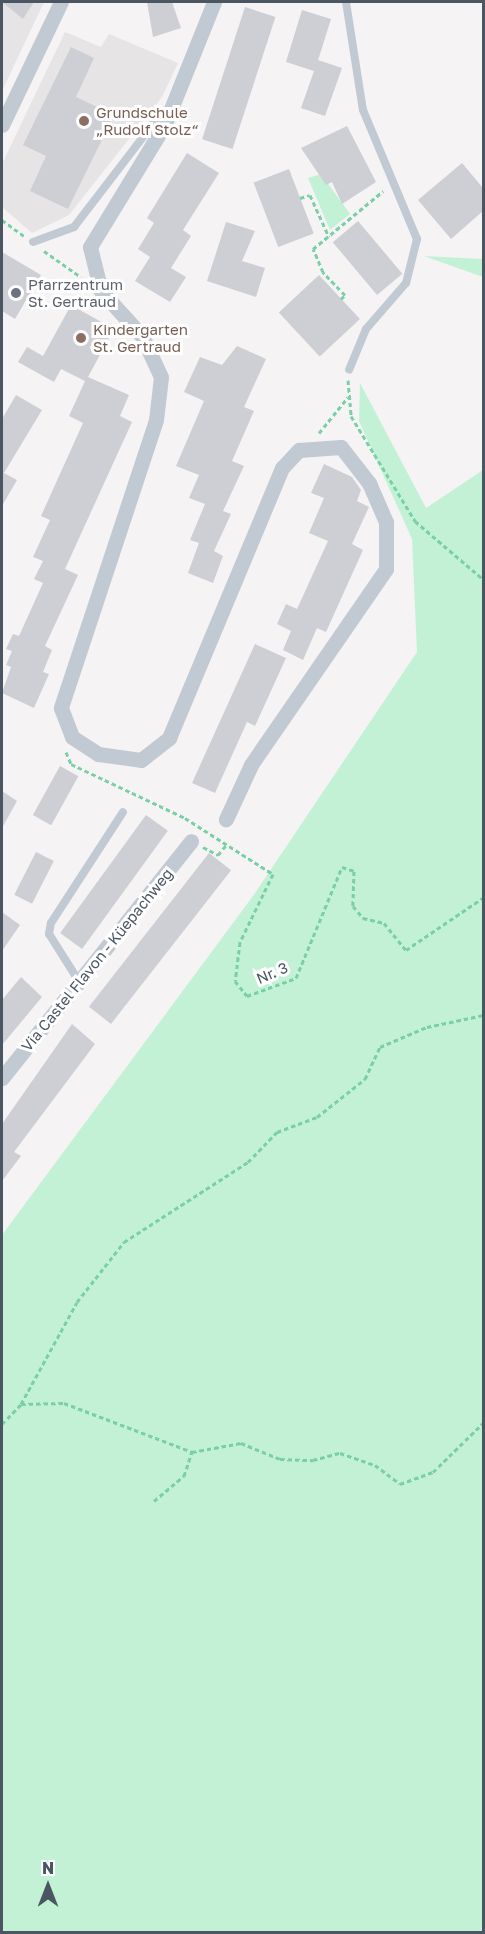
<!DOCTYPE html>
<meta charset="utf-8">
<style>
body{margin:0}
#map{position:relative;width:485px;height:1934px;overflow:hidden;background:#f5f3f3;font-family:"Golos Text",sans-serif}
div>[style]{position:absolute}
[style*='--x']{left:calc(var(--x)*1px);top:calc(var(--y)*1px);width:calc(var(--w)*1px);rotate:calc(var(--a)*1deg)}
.education>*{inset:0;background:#e6e4e5}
.green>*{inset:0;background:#c3f1d5}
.building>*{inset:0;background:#cdcfd5;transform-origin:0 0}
.path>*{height:3px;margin-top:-1.5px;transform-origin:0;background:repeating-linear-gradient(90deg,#7ad0a6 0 4.5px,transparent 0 7.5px)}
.service>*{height:8px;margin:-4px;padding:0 4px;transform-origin:4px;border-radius:4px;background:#c1cad2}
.minor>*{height:15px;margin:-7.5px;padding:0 7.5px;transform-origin:7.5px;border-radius:7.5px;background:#c1cad2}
.dots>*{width:16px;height:16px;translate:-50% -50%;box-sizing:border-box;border:3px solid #fff;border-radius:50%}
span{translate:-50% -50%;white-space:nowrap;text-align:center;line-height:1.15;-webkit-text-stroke:6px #fff;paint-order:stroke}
.education-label{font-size:15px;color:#785e54}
.left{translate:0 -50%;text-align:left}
.worship-label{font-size:15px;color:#5b616d}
.street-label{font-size:15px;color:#4a5661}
.frame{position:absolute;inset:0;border:3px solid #4a5661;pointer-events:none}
.north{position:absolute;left:18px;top:1856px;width:60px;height:60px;-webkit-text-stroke:4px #fff;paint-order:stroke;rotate:0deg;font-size:16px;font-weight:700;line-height:24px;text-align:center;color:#4a5661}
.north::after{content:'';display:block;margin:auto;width:21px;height:27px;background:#4a5661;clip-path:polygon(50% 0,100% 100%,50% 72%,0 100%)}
</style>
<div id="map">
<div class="education">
<i style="clip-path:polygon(2px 2px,44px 2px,2px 91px)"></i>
<i style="clip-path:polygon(65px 32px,101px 47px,109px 34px,178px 63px,162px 97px,69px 215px,32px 233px,2px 207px,2px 164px)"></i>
</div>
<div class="green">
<i style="clip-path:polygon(321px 174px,350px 214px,330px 230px,308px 178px)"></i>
<i style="clip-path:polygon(424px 256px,483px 259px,483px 277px)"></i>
<i style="clip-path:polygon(360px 383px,426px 508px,483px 470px,483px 1932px,2px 1932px,2px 1235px,253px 896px,417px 652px,412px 539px,359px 421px)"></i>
</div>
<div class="building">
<i style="clip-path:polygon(2px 2px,34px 2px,23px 19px)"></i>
<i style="clip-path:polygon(147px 2px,172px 2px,181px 28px,153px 37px)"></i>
<i style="left:245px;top:7px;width:32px;height:139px;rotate:18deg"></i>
<i style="clip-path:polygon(302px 10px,331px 19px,315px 70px,318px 60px,342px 68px,325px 116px,301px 108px,314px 71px,286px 62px)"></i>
<i style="clip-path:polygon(71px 47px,94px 58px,76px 97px,114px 115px,68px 209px,30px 191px,46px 156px,23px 145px)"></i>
<i style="clip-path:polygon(347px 126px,376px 182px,342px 204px,332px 182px,326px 185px,301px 148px)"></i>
<i style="clip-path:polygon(187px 153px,219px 173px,183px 230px,191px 236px,171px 268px,186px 277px,170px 302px,135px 281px,150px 257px,138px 249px,154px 223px,147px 218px)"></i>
<i style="clip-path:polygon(462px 163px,483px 188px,483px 211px,451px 239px,418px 200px)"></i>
<i style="left:289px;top:169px;width:69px;height:38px;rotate:69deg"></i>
<i style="left:358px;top:221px;width:69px;height:33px;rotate:50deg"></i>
<i style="clip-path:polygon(226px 222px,255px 231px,242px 261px,265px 268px,256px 297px,207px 281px)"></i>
<i style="clip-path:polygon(2px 252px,41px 275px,15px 319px,2px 311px)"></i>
<i style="left:319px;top:275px;width:60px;height:55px;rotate:47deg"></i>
<i style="clip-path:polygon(71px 305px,114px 329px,88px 377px,129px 395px,120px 416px,132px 422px,65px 569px,78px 575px,45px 646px,52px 650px,43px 672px,49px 674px,34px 708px,2px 693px,11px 667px,6px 665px,12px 651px,6px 649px,13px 634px,19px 636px,43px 583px,34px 579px,43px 561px,33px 557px,50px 520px,41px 516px,83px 423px,69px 416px,85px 381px,61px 369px,54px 382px,18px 362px,27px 347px,43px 356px)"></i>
<i style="clip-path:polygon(237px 346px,266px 359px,244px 407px,254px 411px,232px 461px,244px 466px,223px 511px,231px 514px,214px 551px,223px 556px,213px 583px,188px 573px,199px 543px,190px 540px,205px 504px,189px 498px,199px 475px,176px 466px,204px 401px,184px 392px,200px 357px,222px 365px)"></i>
<i style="clip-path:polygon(16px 395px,42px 410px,4px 473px,17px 480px,2px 506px,2px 419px)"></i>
<i style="clip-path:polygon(324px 464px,352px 477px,361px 490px,357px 501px,369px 507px,352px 544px,363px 550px,326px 632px,317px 628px,303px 660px,283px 650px,291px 631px,277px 624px,286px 604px,297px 609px,328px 541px,309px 533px,324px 498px,311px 493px)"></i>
<i style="clip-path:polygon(255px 644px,286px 658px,255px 726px,247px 722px,215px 793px,192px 783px)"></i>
<i style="left:60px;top:766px;width:21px;height:56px;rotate:29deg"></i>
<i style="clip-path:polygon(2px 791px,17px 801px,2px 828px)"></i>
<i style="left:146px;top:815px;width:27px;height:146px;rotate:36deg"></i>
<i style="left:36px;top:852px;width:20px;height:48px;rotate:27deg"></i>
<i style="left:209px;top:853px;width:28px;height:195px;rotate:38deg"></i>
<i style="clip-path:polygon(2px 912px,20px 925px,2px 951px)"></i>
<i style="clip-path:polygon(21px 977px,42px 997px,2px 1045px,2px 1000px)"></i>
<i style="clip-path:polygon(72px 1024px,95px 1044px,14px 1152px,21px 1156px,2px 1181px,2px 1124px)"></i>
</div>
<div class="path">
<i style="--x:300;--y:198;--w:10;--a:-17"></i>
<i style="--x:310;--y:195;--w:46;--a:65.7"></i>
<i style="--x:2;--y:220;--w:27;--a:36"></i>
<i style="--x:44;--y:251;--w:45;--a:35.1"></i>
<i style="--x:341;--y:299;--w:6;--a:-45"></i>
<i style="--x:345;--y:295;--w:32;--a:-134"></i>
<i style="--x:323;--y:272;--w:25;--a:-113"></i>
<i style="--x:313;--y:249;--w:91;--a:-39.6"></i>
<i style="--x:348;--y:380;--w:36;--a:85"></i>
<i style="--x:351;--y:416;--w:123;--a:58.6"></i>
<i style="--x:415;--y:521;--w:91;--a:40.5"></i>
<i style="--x:319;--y:433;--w:46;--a:-51.1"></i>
<i style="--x:66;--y:752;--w:13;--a:67"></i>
<i style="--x:71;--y:764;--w:126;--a:25.3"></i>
<i style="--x:185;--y:818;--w:104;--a:32.5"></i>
<i style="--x:273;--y:874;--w:76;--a:115.9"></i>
<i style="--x:240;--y:942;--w:39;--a:97"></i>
<i style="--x:235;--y:981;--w:19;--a:51"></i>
<i style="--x:247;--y:996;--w:52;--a:-20.2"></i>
<i style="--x:296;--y:978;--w:120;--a:-67.5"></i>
<i style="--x:342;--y:867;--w:13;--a:18"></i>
<i style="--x:354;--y:871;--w:35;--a:92"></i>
<i style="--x:353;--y:906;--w:16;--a:50"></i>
<i style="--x:363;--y:918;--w:22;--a:13"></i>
<i style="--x:384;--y:923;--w:35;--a:51"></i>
<i style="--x:406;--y:950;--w:94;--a:-34.2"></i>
<i style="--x:203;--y:847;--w:17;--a:28"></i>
<i style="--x:218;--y:855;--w:14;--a:-51"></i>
<i style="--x:21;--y:1404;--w:43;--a:-1.3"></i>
<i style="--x:64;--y:1403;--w:137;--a:20.9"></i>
<i style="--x:192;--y:1452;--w:50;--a:-10.4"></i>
<i style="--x:241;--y:1443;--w:42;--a:22.3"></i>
<i style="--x:280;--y:1459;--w:33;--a:2"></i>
<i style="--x:313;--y:1460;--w:28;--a:-15"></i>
<i style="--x:340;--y:1453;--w:37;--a:19"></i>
<i style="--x:375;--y:1465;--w:31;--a:37"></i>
<i style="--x:400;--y:1484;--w:35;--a:-20"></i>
<i style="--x:433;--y:1472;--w:71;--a:-44.4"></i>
<i style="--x:2;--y:1424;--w:28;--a:-46"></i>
<i style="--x:21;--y:1404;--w:116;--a:-61.2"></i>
<i style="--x:77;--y:1302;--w:76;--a:-51.9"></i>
<i style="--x:124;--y:1242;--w:148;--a:-32.8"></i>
<i style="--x:248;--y:1162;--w:42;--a:-46"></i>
<i style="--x:277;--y:1132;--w:43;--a:-20.6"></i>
<i style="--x:317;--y:1117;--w:61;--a:-38.4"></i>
<i style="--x:365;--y:1079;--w:35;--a:-65"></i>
<i style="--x:380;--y:1047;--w:51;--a:-23.1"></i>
<i style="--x:427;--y:1027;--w:58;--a:-11.9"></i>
<i style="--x:154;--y:1501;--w:39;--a:-40"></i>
<i style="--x:184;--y:1476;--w:25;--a:-72"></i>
</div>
<div class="service">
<i style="--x:346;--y:2;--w:109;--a:81.1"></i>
<i style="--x:363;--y:110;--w:140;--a:67.3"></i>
<i style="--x:417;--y:239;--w:45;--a:104"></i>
<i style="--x:406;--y:283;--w:61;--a:131"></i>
<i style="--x:366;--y:329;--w:44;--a:112.5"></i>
<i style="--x:33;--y:242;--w:44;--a:-20.1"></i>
<i style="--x:74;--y:227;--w:130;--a:-52.5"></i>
<i style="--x:153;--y:124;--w:15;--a:-20"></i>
<i style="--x:80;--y:983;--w:58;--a:-122.3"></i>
<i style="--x:49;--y:934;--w:11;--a:-80"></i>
<i style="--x:51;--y:923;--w:132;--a:-57"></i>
</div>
<div class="minor">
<i style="--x:214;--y:2;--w:131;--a:111.9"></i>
<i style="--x:165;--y:124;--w:144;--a:121.4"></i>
<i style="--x:90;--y:247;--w:45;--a:76"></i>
<i style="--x:101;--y:291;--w:61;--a:47.7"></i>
<i style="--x:142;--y:336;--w:45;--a:65.1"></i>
<i style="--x:161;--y:377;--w:43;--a:96.6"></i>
<i style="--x:156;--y:420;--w:303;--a:108.3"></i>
<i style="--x:61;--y:708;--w:31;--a:69"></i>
<i style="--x:72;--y:737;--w:31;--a:33"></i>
<i style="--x:98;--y:754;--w:43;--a:7.9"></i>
<i style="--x:141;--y:760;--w:36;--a:-38"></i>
<i style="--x:169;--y:738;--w:293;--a:-67.3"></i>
<i style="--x:282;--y:468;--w:25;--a:-47"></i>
<i style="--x:299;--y:450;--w:42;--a:-4.1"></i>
<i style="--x:341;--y:447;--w:46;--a:52.1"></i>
<i style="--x:369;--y:483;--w:43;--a:66.4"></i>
<i style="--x:386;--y:522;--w:47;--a:90"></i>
<i style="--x:386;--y:569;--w:238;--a:124.6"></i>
<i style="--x:251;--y:765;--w:60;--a:114.8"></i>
<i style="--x:2;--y:125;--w:136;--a:-64.4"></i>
<i style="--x:2;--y:1078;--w:303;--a:-51.4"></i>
</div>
<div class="dots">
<i style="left:84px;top:121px;background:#8d6e63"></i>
<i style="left:16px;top:293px;background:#6b7280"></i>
<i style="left:81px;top:338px;background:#8d6e63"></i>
</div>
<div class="education-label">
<span class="left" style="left:96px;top:121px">Grundschule<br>„Rudolf Stolz“</span>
<span class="left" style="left:93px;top:338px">Kindergarten<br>St. Gertraud</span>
</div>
<div class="worship-label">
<span class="left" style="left:28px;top:293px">Pfarrzentrum<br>St. Gertraud</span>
</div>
<div class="street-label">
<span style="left:97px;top:960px;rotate:-51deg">Via Castel Flavon - Küepachweg</span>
<span style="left:272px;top:973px;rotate:-23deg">Nr. 3</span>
</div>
<div class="frame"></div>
<div class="north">N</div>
</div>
